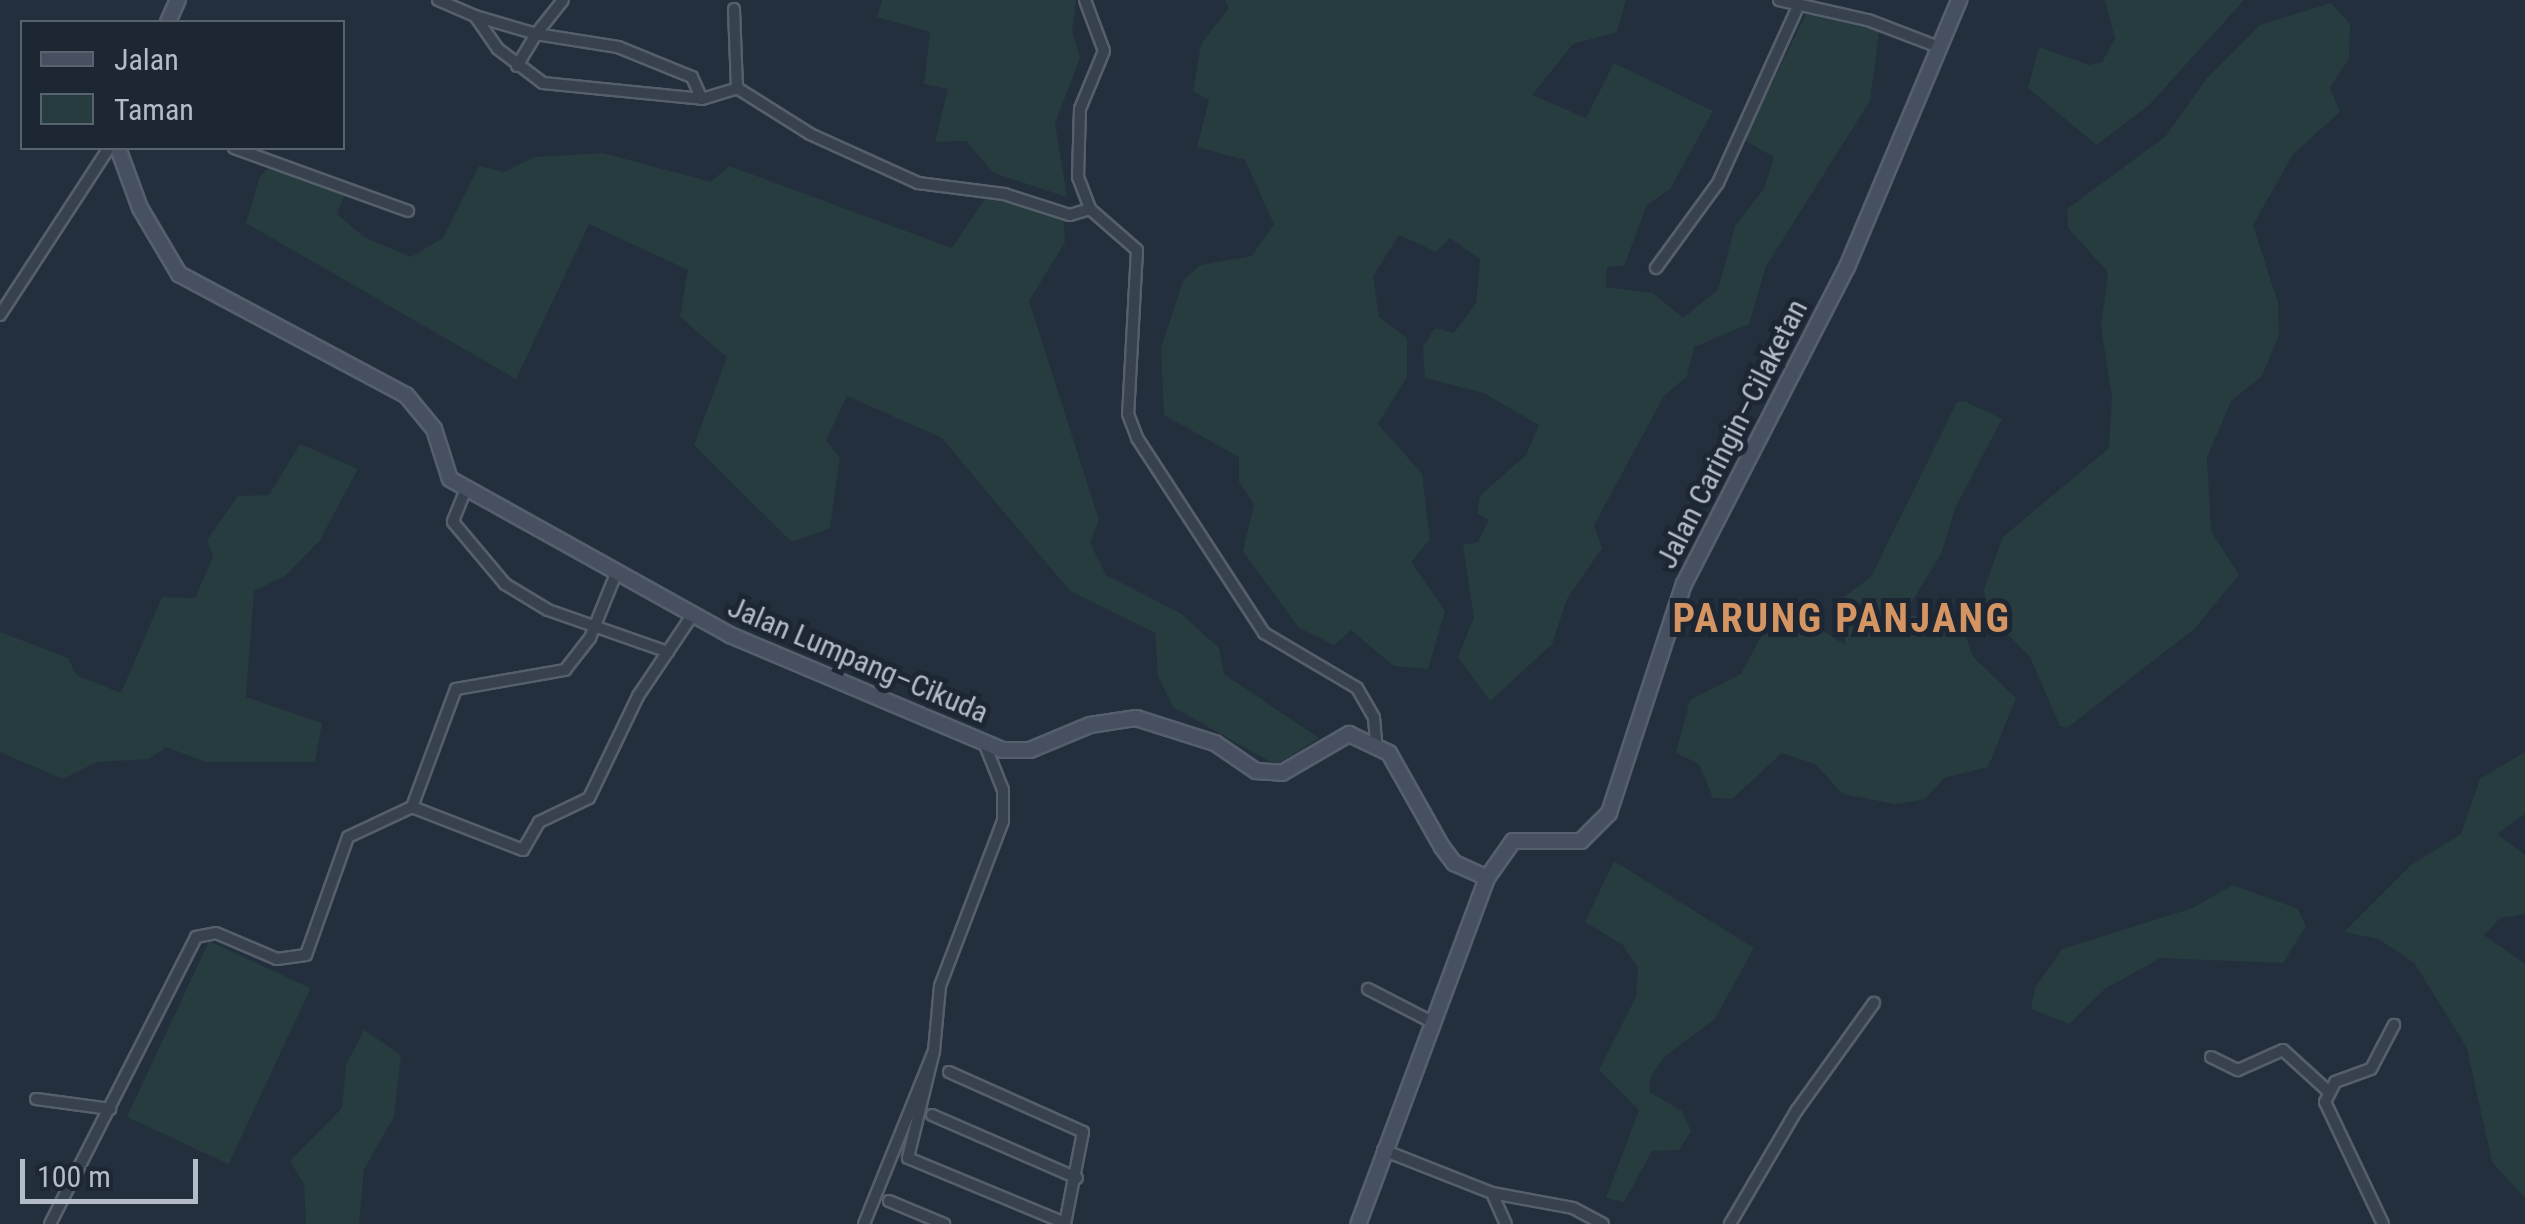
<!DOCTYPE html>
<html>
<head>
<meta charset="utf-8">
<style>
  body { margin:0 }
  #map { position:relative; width:2525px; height:1224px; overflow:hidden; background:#242f3e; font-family:"Roboto Condensed",sans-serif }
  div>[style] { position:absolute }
  .green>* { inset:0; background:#263c3f; transform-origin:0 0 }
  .roads { filter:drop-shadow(2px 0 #565f6c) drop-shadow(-2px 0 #565f6c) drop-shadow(0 2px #565f6c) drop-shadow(0 -2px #565f6c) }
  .street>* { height:10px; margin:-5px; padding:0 5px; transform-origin:5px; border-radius:5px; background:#38414e }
  .secondary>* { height:14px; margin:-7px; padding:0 7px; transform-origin:7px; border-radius:7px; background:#465061 }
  span { translate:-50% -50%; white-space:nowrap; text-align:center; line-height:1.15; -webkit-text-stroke:10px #1d2633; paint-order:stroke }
  .street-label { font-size:30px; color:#b4bcc9 }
  .district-label { font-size:40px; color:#d59563; font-weight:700; letter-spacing:2.5px }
  .legend { position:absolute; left:20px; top:20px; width:325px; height:130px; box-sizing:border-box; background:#1d2633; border:2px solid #59626f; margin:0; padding:12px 18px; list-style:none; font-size:30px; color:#b4bcc9 }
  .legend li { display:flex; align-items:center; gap:20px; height:50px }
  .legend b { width:50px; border:2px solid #59626f }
  .scale { position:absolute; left:20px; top:1159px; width:178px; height:45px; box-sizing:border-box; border:5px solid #b4bcc9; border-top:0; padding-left:12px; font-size:30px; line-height:35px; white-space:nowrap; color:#b4bcc9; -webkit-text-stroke:8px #1d2633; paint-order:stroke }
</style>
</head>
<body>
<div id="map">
  <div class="green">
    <i style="clip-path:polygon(882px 0,1076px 0,1072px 31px,1080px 58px,1055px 123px,1067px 197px,994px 173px,966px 141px,935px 142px,948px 89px,924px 84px,930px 32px,877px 17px)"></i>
    <i style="clip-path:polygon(1225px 0,1626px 0,1617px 32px,1573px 44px,1532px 95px,1586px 118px,1614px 63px,1713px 111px,1670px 189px,1647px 205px,1624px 266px,1607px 267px,1606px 287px,1653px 293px,1683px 318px,1718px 290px,1735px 226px,1764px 189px,1774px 157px,1744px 140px,1808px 10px,1881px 18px,1870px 101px,1766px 266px,1749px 324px,1694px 347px,1687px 376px,1664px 396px,1594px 525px,1602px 548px,1567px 599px,1552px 644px,1490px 701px,1458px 657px,1474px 617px,1463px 545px,1478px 542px,1489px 520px,1477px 513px,1480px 496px,1526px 455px,1539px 425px,1484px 393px,1425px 378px,1423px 347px,1435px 328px,1454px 333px,1476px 303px,1480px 259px,1450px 238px,1436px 252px,1399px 235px,1373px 276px,1379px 317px,1407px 338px,1407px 377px,1378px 424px,1422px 474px,1430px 539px,1411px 562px,1445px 611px,1428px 669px,1394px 666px,1351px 630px,1334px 645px,1299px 628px,1243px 551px,1254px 504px,1239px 482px,1239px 457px,1164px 415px,1161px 348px,1183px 281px,1200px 265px,1252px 256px,1274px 224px,1245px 160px,1197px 147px,1209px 100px,1193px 91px,1201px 44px,1229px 8px)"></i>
    <i style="clip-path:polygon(2105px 0,2244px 0,2150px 104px,2097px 145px,2028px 88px,2039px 47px,2089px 65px,2102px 62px,2115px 39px)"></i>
    <i style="clip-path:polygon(2331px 3px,2350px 24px,2349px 58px,2330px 88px,2340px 112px,2293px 154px,2253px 225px,2278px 303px,2279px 335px,2262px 376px,2231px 401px,2207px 457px,2211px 531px,2239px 575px,2195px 628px,2067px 728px,2060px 726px,2030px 657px,1986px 612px,1984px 589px,2003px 537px,2109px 448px,2112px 397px,2101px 327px,2108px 272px,2068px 228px,2067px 209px,2166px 136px,2206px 79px,2260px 25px)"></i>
    <i style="clip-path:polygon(603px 153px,711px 182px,729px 166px,952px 248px,991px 190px,1063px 211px,1065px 242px,1029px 301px,1099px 520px,1090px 543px,1106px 575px,1180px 613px,1219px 648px,1224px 674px,1319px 738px,1276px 765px,1173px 707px,1158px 676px,1155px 633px,1070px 591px,942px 438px,847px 396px,826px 440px,840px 458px,830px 528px,792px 542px,694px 445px,727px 357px,680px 317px,688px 270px,589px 224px,516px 379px,246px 223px,260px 176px,274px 163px,344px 196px,337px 214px,364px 237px,411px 257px,443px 238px,479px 166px,504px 172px,534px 157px)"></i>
    <i style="clip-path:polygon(1964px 401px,2002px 419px,1955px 508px,1942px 552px,1903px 616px,1958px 614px,1973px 657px,2016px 698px,1988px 767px,1944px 778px,1925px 799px,1895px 804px,1843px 794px,1815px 764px,1782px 753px,1732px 799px,1713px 798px,1699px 764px,1676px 753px,1690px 700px,1741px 674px,1769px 622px,1803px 636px,1818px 628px,1845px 645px,1844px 597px,1871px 577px,1957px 402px)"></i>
    <i style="clip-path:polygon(300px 444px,358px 469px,320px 540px,286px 575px,254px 591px,246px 697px,322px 723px,315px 762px,206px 762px,166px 747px,149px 759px,97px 762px,63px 779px,0 752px,0 632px,68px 658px,76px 675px,121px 693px,162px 597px,195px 598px,213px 557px,207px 540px,238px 496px,269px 495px)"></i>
    <i style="clip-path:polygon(2525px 752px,2525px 814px,2497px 834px,2525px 855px,2525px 914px,2500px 918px,2484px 935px,2525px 964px,2525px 1198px,2492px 1162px,2467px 1048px,2415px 964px,2379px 939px,2344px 932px,2411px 865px,2461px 834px,2480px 779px)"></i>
    <i style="clip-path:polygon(1614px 861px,1754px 948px,1714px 1020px,1664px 1057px,1650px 1078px,1649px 1092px,1682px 1111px,1691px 1131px,1679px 1150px,1652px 1151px,1624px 1202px,1606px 1198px,1639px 1110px,1599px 1070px,1636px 997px,1638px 968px,1623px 945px,1585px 922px)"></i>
    <i style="clip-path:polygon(2233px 885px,2298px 909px,2306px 926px,2283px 963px,2160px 958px,2105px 989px,2069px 1024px,2031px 1009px,2035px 988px,2062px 949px,2193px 908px)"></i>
    <i style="left:209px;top:941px;width:112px;height:194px;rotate:25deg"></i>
    <i style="clip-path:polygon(364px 1030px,401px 1055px,394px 1117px,364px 1169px,359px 1224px,306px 1224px,304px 1184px,290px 1161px,342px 1108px,346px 1065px)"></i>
  </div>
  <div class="roads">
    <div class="street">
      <i style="left:438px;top:0;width:40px;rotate:23.4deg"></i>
      <i style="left:475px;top:16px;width:40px;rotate:55.1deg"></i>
      <i style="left:498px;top:49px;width:56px;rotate:37.1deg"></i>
      <i style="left:543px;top:83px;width:160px;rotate:5.7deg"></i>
      <i style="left:702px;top:99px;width:37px;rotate:-17deg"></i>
      <i style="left:737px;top:88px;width:79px;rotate:-92.2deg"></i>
      <i style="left:1085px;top:0;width:54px;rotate:69.6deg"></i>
      <i style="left:1104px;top:51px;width:63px;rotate:112.5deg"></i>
      <i style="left:1080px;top:109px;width:68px;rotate:91.7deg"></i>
      <i style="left:1078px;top:177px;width:34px;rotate:69deg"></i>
      <i style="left:1090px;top:209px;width:62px;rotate:41.1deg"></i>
      <i style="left:1137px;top:250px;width:164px;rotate:93.1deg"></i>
      <i style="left:1128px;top:414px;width:26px;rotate:69deg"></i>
      <i style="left:1137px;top:438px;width:233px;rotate:56.9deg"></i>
      <i style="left:1264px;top:633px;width:108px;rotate:30.6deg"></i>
      <i style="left:1357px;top:688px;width:34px;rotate:60deg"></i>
      <i style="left:1374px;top:718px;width:24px;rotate:85deg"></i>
      <i style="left:1779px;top:0;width:91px;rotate:12.7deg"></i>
      <i style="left:1868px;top:20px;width:78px;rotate:21deg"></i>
      <i style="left:475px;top:16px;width:64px;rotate:16.4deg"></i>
      <i style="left:536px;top:34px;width:43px;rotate:-51.5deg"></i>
      <i style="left:517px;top:66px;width:37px;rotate:-59deg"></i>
      <i style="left:536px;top:34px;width:83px;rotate:9deg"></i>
      <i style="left:618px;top:47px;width:80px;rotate:22.1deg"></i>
      <i style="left:692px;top:77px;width:24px;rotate:66deg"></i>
      <i style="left:737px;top:88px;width:86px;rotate:32.2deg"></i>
      <i style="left:810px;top:134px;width:119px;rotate:24.4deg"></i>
      <i style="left:918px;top:183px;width:87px;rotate:7.3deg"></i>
      <i style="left:1004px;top:194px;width:69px;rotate:17.7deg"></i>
      <i style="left:1070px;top:215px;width:21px;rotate:-17deg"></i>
      <i style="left:234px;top:148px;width:185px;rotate:19.9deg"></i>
      <i style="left:1656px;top:268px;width:105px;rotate:-53.9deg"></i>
      <i style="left:1718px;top:183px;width:193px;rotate:-65.6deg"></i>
      <i style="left:0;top:315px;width:199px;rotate:-56.9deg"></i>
      <i style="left:466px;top:489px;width:35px;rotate:112deg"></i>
      <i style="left:453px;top:522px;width:81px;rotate:50deg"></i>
      <i style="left:505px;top:584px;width:50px;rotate:31.2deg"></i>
      <i style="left:548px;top:610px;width:127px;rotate:19.3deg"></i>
      <i style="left:412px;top:807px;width:119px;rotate:21.2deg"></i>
      <i style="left:523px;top:850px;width:32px;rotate:-60deg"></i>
      <i style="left:539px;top:822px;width:55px;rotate:-25.6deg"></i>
      <i style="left:589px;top:798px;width:113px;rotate:-64.3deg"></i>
      <i style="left:638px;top:696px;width:95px;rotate:-56.1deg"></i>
      <i style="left:1368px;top:989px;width:74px;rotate:27.3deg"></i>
      <i style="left:934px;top:1051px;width:110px;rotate:103.7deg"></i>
      <i style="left:908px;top:1158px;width:170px;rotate:22.5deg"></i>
      <i style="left:2211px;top:1057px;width:30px;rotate:26deg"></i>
      <i style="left:2238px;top:1070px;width:49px;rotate:-24deg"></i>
      <i style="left:2283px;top:1050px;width:62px;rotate:42.4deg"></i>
      <i style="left:949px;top:1072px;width:147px;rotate:24.1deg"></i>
      <i style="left:1083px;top:1132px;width:94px;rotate:101.1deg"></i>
      <i style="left:36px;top:1099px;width:75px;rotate:7.7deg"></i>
      <i style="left:932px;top:1115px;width:158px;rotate:23.5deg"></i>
      <i style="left:1383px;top:1150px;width:117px;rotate:21.5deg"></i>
      <i style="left:1492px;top:1193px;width:82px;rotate:10.5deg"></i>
      <i style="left:1573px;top:1208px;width:34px;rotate:28deg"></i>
      <i style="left:1492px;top:1193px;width:34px;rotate:66deg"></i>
      <i style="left:889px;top:1201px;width:60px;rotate:22.7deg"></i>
      <i style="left:50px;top:1224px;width:322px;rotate:-63deg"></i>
      <i style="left:196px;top:937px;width:20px;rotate:-11deg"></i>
      <i style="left:216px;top:933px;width:66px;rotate:23.1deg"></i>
      <i style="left:277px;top:959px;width:29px;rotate:-8deg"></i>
      <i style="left:306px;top:955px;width:125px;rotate:-70.4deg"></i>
      <i style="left:348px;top:837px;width:71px;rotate:-25.1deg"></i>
      <i style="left:412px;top:807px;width:126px;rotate:-69.6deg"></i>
      <i style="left:456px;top:689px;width:111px;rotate:-9.9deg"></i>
      <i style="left:565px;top:670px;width:41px;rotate:-52deg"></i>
      <i style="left:590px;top:638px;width:67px;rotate:-68deg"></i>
      <i style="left:864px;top:1224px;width:187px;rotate:-68deg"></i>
      <i style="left:934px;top:1051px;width:65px;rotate:-84.7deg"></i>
      <i style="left:940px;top:986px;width:177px;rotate:-69.1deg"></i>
      <i style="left:1003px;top:821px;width:31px;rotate:-90deg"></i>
      <i style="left:1003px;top:790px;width:48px;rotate:-111.8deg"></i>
      <i style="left:1730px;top:1224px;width:132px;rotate:-59.6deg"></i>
      <i style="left:1797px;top:1110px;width:132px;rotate:-54.3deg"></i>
      <i style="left:2383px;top:1224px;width:135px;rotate:-115.4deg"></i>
      <i style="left:2325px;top:1102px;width:22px;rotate:-63deg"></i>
      <i style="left:2335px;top:1082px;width:38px;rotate:-20deg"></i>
      <i style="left:2371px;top:1069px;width:50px;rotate:-62.4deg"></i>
    </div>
    <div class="secondary">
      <i style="left:168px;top:22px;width:24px;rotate:-66deg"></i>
      <i style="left:118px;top:148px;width:64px;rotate:69.9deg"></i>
      <i style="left:140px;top:208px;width:77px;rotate:59.4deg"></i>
      <i style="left:179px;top:274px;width:257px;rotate:28.1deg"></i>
      <i style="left:406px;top:395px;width:44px;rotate:50.5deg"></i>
      <i style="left:434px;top:429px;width:52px;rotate:72.3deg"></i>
      <i style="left:450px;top:479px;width:321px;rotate:29.1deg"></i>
      <i style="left:730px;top:635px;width:295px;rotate:22.9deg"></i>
      <i style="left:1002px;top:750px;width:28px"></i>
      <i style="left:1030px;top:750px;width:65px;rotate:-22.6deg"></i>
      <i style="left:1090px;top:725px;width:47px;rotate:-8.7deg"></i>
      <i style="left:1136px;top:718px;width:83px;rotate:17.6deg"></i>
      <i style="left:1215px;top:743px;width:50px;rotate:34.3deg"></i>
      <i style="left:1256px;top:771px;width:26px;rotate:4deg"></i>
      <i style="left:1282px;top:773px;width:78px;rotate:-30.2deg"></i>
      <i style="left:1349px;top:734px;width:44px;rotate:25.4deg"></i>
      <i style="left:1389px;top:753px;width:108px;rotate:60.6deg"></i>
      <i style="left:1442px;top:847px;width:20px;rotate:53deg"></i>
      <i style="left:1454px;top:863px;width:36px;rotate:24deg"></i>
      <i style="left:1487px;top:878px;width:369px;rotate:110.4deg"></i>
      <i style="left:1487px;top:878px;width:45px;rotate:-54.9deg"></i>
      <i style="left:1513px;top:841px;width:68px"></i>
      <i style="left:1581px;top:841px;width:40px;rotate:-45deg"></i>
      <i style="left:1609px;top:813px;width:241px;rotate:-71.9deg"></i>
      <i style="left:1684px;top:584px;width:356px;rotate:-62.8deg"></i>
      <i style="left:1847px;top:267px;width:290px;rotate:-67.2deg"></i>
    </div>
  </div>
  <div class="street-label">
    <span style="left:1732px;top:434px;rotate:-63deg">Jalan Caringin–Cilaketan</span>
    <span style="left:858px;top:660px;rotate:23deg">Jalan Lumpang–Cikuda</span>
  </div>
  <div class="district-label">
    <span style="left:1842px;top:619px">PARUNG PANJANG</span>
  </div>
  <ul class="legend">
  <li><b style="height:12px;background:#465061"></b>Jalan</li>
  <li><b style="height:28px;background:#263c3f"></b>Taman</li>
  </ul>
  <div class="scale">100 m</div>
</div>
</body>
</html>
